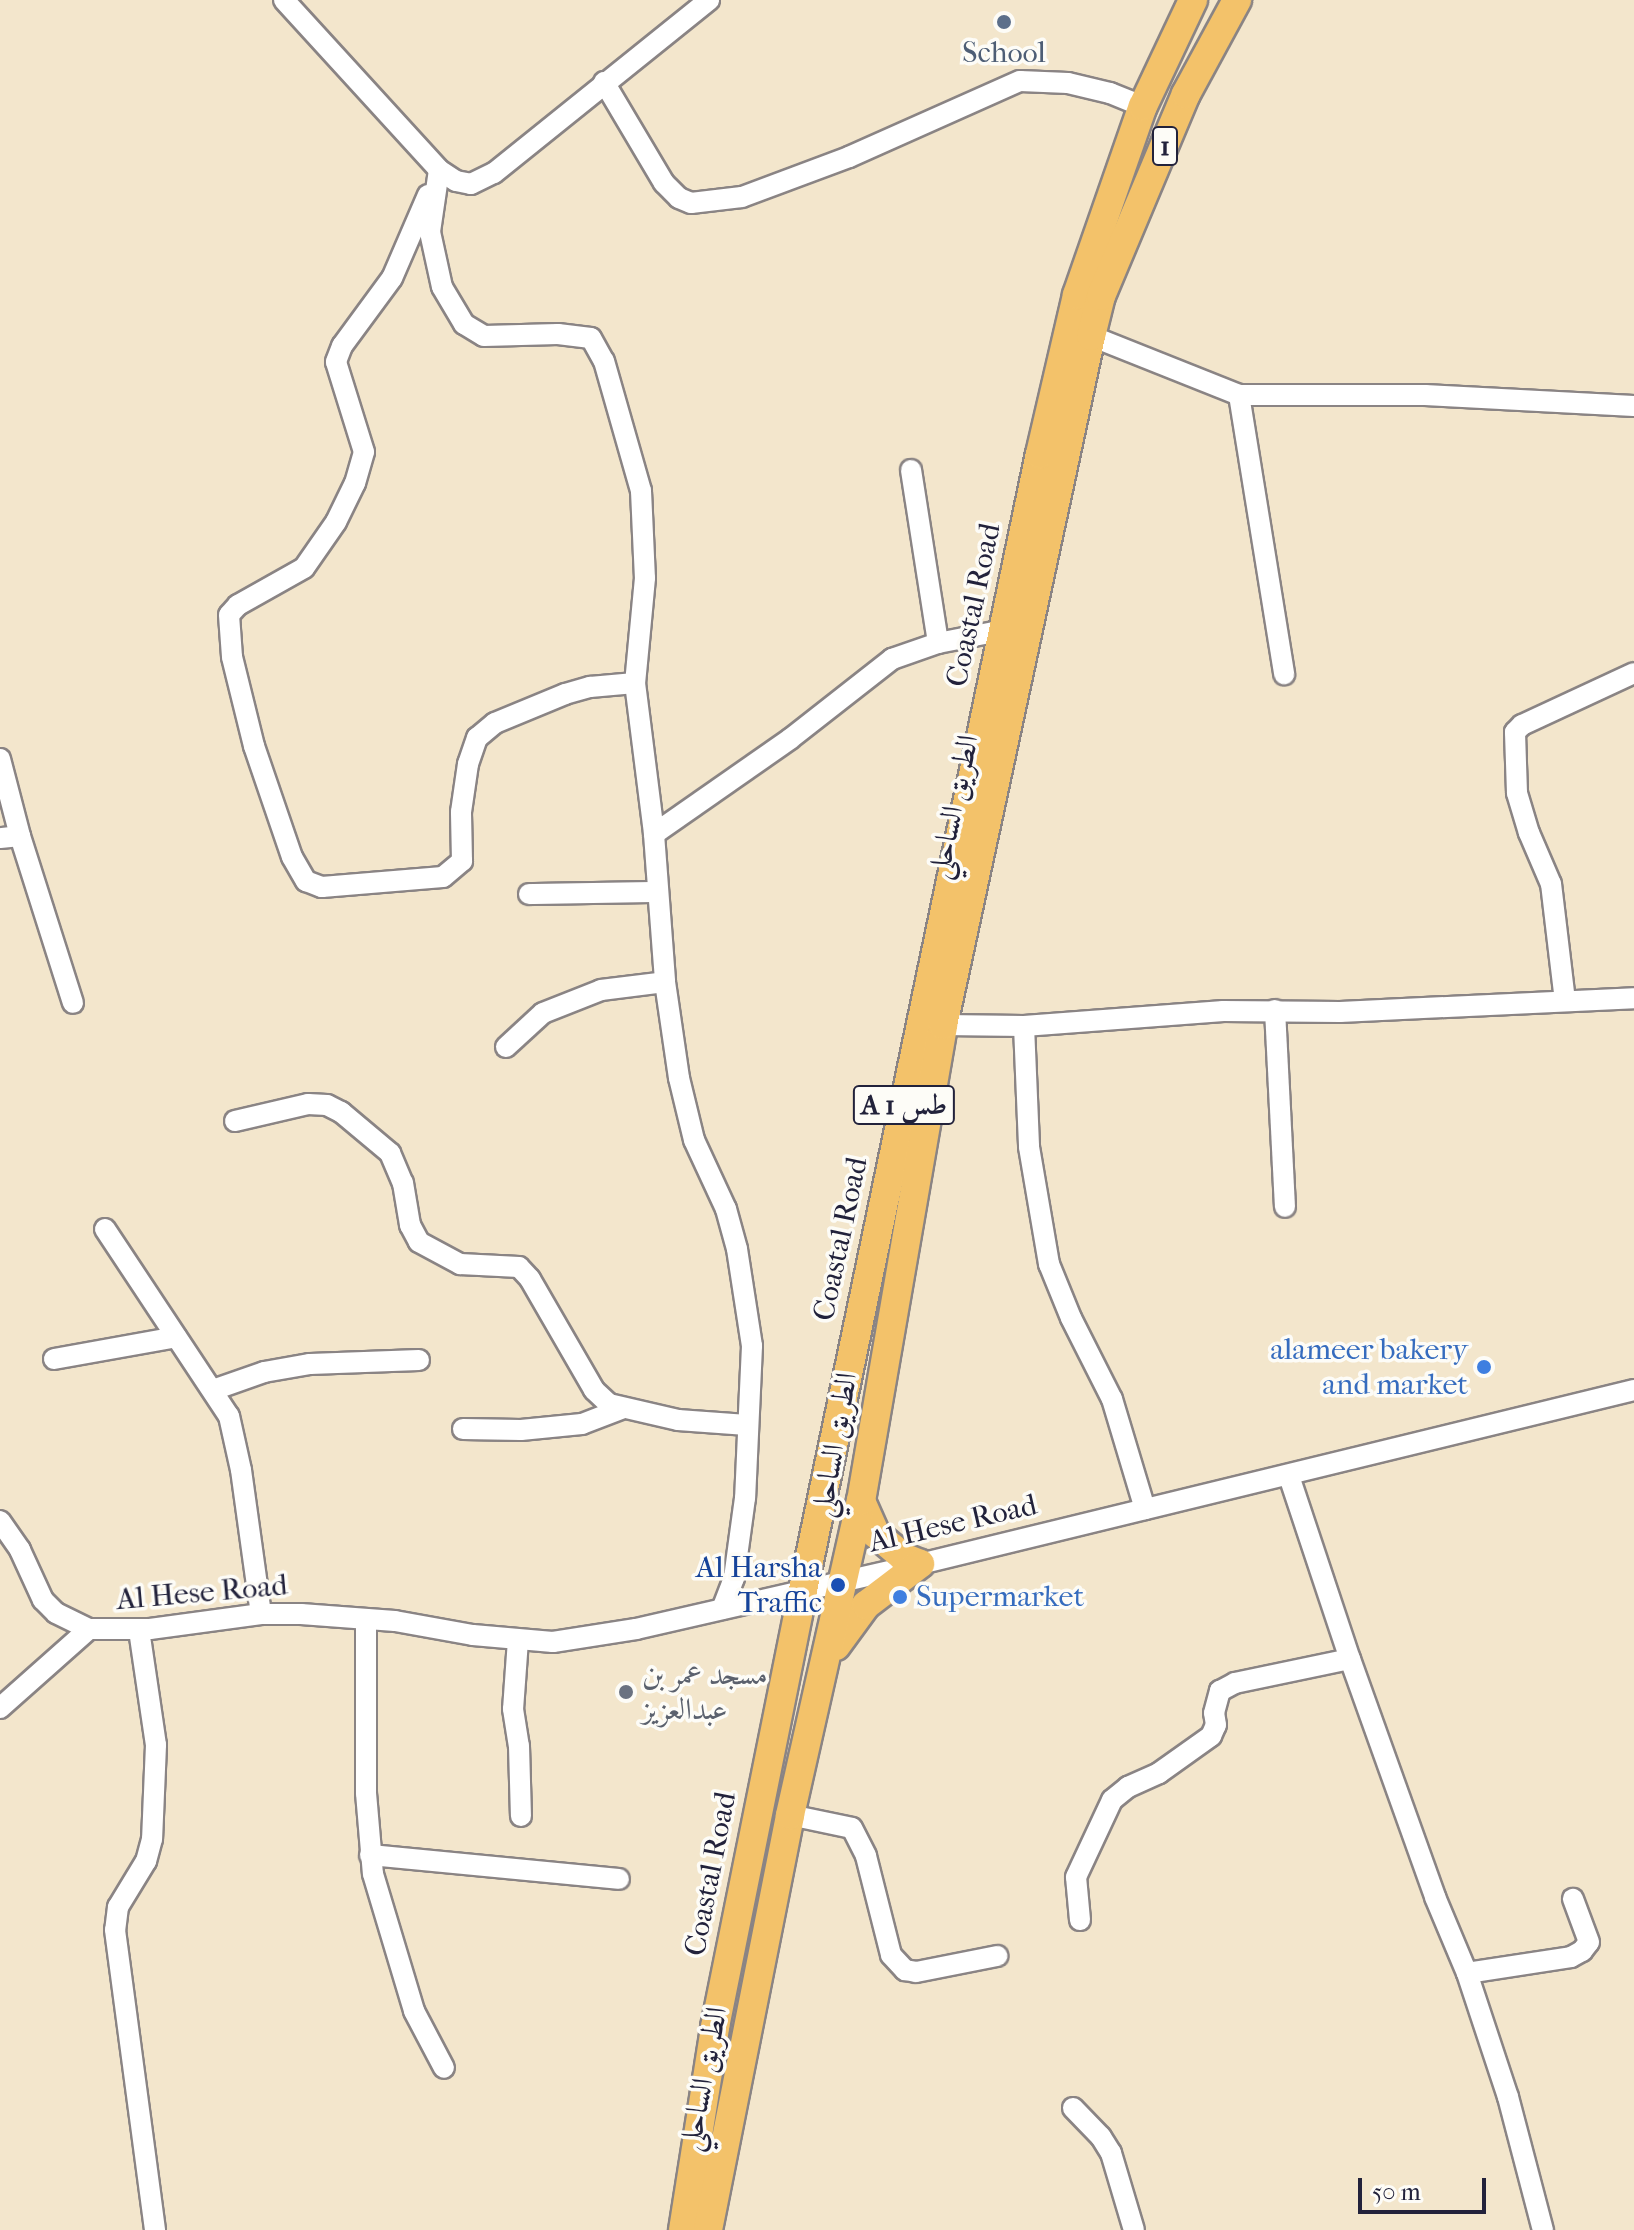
<!DOCTYPE html>
<html>
<head>
<meta charset="utf-8">
<style>
  body { margin:0 }
  #map { position:relative; width:1634px; height:2230px; overflow:hidden; background:#f3e6cc; font-family:"IM FELL French Canon",Amiri,serif }
  div>[style] { position:absolute }
  .roads { filter:drop-shadow(2px 0 #8a8484) drop-shadow(-2px 0 #8a8484) drop-shadow(0 2px #8a8484) drop-shadow(0 -2px #8a8484) }
  .minor>* { height:20px; margin:-10px; padding:0 10px; transform-origin:10px; border-radius:10px; background:#fff }
  .highway>* { height:28px; margin:-14px; padding:0 14px; transform-origin:14px; border-radius:14px; background:#f3c26a }
  .dots>* { width:22px; height:22px; translate:-50% -50%; box-sizing:border-box; border:4px solid #fdfcf7; border-radius:50% }
  span { translate:-50% -50%; white-space:nowrap; text-align:center; line-height:1.15; -webkit-text-stroke:7px #fdfcf7; paint-order:stroke }
  .shield-label span { padding:2px 6px; background:#fdfcf7; border:2px solid; border-radius:6px; -webkit-text-stroke-width:0 }
  .shield-label { font-size:28px; color:#22223b; font-weight:700 }
  .service-label { font-size:30px; color:#4e5e75 }
  .street-label { font-size:30px; color:#22223b }
  .shop-label { font-size:30px; color:#366cbe }
  .right { translate:-100% -50%; text-align:right }
  .left { translate:0 -50%; text-align:left }
  .transit-label { font-size:30px; color:#164399 }
  .worship-label { font-size:30px; color:#5b616d }
  .scale { position:absolute; left:1358px; top:2178px; width:128px; height:36px; box-sizing:border-box; border:4px solid #22223b; border-top:0; padding-left:10px; font-size:24px; line-height:28px; white-space:nowrap; color:#22223b; -webkit-text-stroke:6px #fdfcf7; paint-order:stroke }
</style>
</head>
<body>
<div id="map">
  <div class="roads">
    <div class="minor">
      <i style="left:284px;top:0;width:230px;rotate:47.6deg"></i>
      <i style="left:439px;top:170px;width:20px;rotate:33deg"></i>
      <i style="left:456px;top:181px;width:15px;rotate:11deg"></i>
      <i style="left:471px;top:184px;width:25px;rotate:-26deg"></i>
      <i style="left:494px;top:173px;width:276px;rotate:-38.8deg"></i>
      <i style="left:604px;top:82px;width:117px;rotate:59.3deg"></i>
      <i style="left:664px;top:183px;width:21px;rotate:45deg"></i>
      <i style="left:679px;top:198px;width:13px;rotate:23deg"></i>
      <i style="left:691px;top:203px;width:51px;rotate:-6.7deg"></i>
      <i style="left:742px;top:197px;width:114px;rotate:-20.5deg"></i>
      <i style="left:849px;top:157px;width:187px;rotate:-24deg"></i>
      <i style="left:1020px;top:81px;width:48px;rotate:2.4deg"></i>
      <i style="left:1068px;top:83px;width:43px;rotate:13.4deg"></i>
      <i style="left:1110px;top:93px;width:35px;rotate:22deg"></i>
      <i style="left:439px;top:170px;width:63px;rotate:98.3deg"></i>
      <i style="left:430px;top:232px;width:56px;rotate:77.7deg"></i>
      <i style="left:442px;top:287px;width:43px;rotate:59.3deg"></i>
      <i style="left:464px;top:324px;width:23px;rotate:31deg"></i>
      <i style="left:484px;top:336px;width:74px;rotate:-1.5deg"></i>
      <i style="left:558px;top:334px;width:33px;rotate:7deg"></i>
      <i style="left:591px;top:338px;width:26px;rotate:61deg"></i>
      <i style="left:604px;top:361px;width:135px;rotate:74.1deg"></i>
      <i style="left:641px;top:491px;width:87px;rotate:87.4deg"></i>
      <i style="left:645px;top:578px;width:105px;rotate:95.4deg"></i>
      <i style="left:635px;top:683px;width:152px;rotate:82.8deg"></i>
      <i style="left:654px;top:834px;width:148px;rotate:85.7deg"></i>
      <i style="left:665px;top:982px;width:97px;rotate:81.7deg"></i>
      <i style="left:679px;top:1078px;width:64px;rotate:76.4deg"></i>
      <i style="left:694px;top:1140px;width:76px;rotate:65.1deg"></i>
      <i style="left:726px;top:1209px;width:41px;rotate:74.6deg"></i>
      <i style="left:737px;top:1249px;width:98px;rotate:81.2deg"></i>
      <i style="left:752px;top:1346px;width:152px;rotate:92.6deg"></i>
      <i style="left:745px;top:1498px;width:81px;rotate:97.8deg"></i>
      <i style="left:734px;top:1578px;width:33px;rotate:111deg"></i>
      <i style="left:428px;top:195px;width:90px;rotate:113.4deg"></i>
      <i style="left:392px;top:278px;width:84px;rotate:126.3deg"></i>
      <i style="left:342px;top:346px;width:17px;rotate:111deg"></i>
      <i style="left:336px;top:362px;width:94px;rotate:72.7deg"></i>
      <i style="left:364px;top:452px;width:32px;rotate:106deg"></i>
      <i style="left:355px;top:483px;width:43px;rotate:116deg"></i>
      <i style="left:336px;top:522px;width:56px;rotate:124.8deg"></i>
      <i style="left:304px;top:568px;width:76px;rotate:150.7deg"></i>
      <i style="left:238px;top:605px;width:13px;rotate:132deg"></i>
      <i style="left:229px;top:615px;width:42px;rotate:85.9deg"></i>
      <i style="left:232px;top:657px;width:92px;rotate:76.1deg"></i>
      <i style="left:254px;top:746px;width:117px;rotate:71.1deg"></i>
      <i style="left:292px;top:857px;width:28px;rotate:60deg"></i>
      <i style="left:306px;top:881px;width:17px;rotate:21deg"></i>
      <i style="left:322px;top:887px;width:121px;rotate:-4.7deg"></i>
      <i style="left:443px;top:877px;width:25px;rotate:-40deg"></i>
      <i style="left:462px;top:861px;width:49px;rotate:-91.2deg"></i>
      <i style="left:461px;top:812px;width:49px;rotate:-81.7deg"></i>
      <i style="left:468px;top:764px;width:28px;rotate:-71deg"></i>
      <i style="left:477px;top:738px;width:23px;rotate:-40deg"></i>
      <i style="left:495px;top:723px;width:76px;rotate:-22.5deg"></i>
      <i style="left:565px;top:694px;width:26px;rotate:-16deg"></i>
      <i style="left:590px;top:687px;width:45px;rotate:-5.1deg"></i>
      <i style="left:1091px;top:336px;width:159px;rotate:21.7deg"></i>
      <i style="left:1239px;top:395px;width:186px"></i>
      <i style="left:1425px;top:395px;width:209px;rotate:3deg"></i>
      <i style="left:1239px;top:395px;width:283px;rotate:80.8deg"></i>
      <i style="left:911px;top:470px;width:175px;rotate:81.1deg"></i>
      <i style="left:0;top:759px;width:80px;rotate:75.4deg"></i>
      <i style="left:20px;top:836px;width:20px;rotate:174deg"></i>
      <i style="left:654px;top:834px;width:166px;rotate:-34.9deg"></i>
      <i style="left:790px;top:739px;width:130px;rotate:-38.1deg"></i>
      <i style="left:892px;top:659px;width:49px;rotate:-19.2deg"></i>
      <i style="left:938px;top:643px;width:67px;rotate:-11.1deg"></i>
      <i style="left:20px;top:836px;width:175px;rotate:72.4deg"></i>
      <i style="left:529px;top:894px;width:128px;rotate:-0.9deg"></i>
      <i style="left:1565px;top:1001px;width:118px;rotate:-96.8deg"></i>
      <i style="left:1551px;top:884px;width:56px;rotate:-113.3deg"></i>
      <i style="left:1529px;top:833px;width:42px;rotate:-106.7deg"></i>
      <i style="left:1517px;top:793px;width:61px;rotate:-91.9deg"></i>
      <i style="left:1515px;top:732px;width:10px;rotate:-45deg"></i>
      <i style="left:1522px;top:725px;width:123px;rotate:-24.9deg"></i>
      <i style="left:1275px;top:1010px;width:197px;rotate:87.1deg"></i>
      <i style="left:943px;top:1025px;width:81px;rotate:0.7deg"></i>
      <i style="left:1024px;top:1026px;width:200px;rotate:-4.3deg"></i>
      <i style="left:1223px;top:1011px;width:117px;rotate:0.5deg"></i>
      <i style="left:1340px;top:1012px;width:294px;rotate:-2.7deg"></i>
      <i style="left:1024px;top:1026px;width:121px;rotate:87.6deg"></i>
      <i style="left:1029px;top:1147px;width:119px;rotate:80.3deg"></i>
      <i style="left:1049px;top:1264px;width:58px;rotate:67.8deg"></i>
      <i style="left:1071px;top:1318px;width:91px;rotate:63.2deg"></i>
      <i style="left:1112px;top:1399px;width:115px;rotate:73.3deg"></i>
      <i style="left:506px;top:1047px;width:50px;rotate:-42.6deg"></i>
      <i style="left:543px;top:1013px;width:62px;rotate:-21.6deg"></i>
      <i style="left:601px;top:990px;width:64px;rotate:-7.1deg"></i>
      <i style="left:235px;top:1121px;width:75px;rotate:-13.1deg"></i>
      <i style="left:308px;top:1104px;width:19px;rotate:3deg"></i>
      <i style="left:327px;top:1105px;width:16px;rotate:27deg"></i>
      <i style="left:341px;top:1112px;width:64px;rotate:39.9deg"></i>
      <i style="left:390px;top:1153px;width:33px;rotate:67deg"></i>
      <i style="left:403px;top:1183px;width:43px;rotate:80.5deg"></i>
      <i style="left:410px;top:1225px;width:19px;rotate:62deg"></i>
      <i style="left:419px;top:1242px;width:47px;rotate:28.2deg"></i>
      <i style="left:460px;top:1264px;width:59px;rotate:2.9deg"></i>
      <i style="left:519px;top:1267px;width:16px;rotate:47deg"></i>
      <i style="left:530px;top:1279px;width:128px;rotate:60deg"></i>
      <i style="left:594px;top:1390px;width:21px;rotate:43deg"></i>
      <i style="left:609px;top:1404px;width:71px;rotate:13.1deg"></i>
      <i style="left:678px;top:1420px;width:69px;rotate:4.1deg"></i>
      <i style="left:105px;top:1229px;width:224px;rotate:56.5deg"></i>
      <i style="left:229px;top:1416px;width:55px;rotate:77.5deg"></i>
      <i style="left:241px;top:1470px;width:145px;rotate:82.1deg"></i>
      <i style="left:54px;top:1359px;width:124px;rotate:-10.2deg"></i>
      <i style="left:213px;top:1390px;width:54px;rotate:-19.4deg"></i>
      <i style="left:264px;top:1372px;width:47px;rotate:-9.9deg"></i>
      <i style="left:310px;top:1364px;width:109px;rotate:-2.1deg"></i>
      <i style="left:463px;top:1429px;width:58px;rotate:1deg"></i>
      <i style="left:521px;top:1430px;width:61px;rotate:-5.6deg"></i>
      <i style="left:582px;top:1424px;width:42px;rotate:-21deg"></i>
      <i style="left:1289px;top:1476px;width:193px;rotate:71.6deg"></i>
      <i style="left:1350px;top:1659px;width:253px;rotate:70.3deg"></i>
      <i style="left:1435px;top:1897px;width:82px;rotate:67.2deg"></i>
      <i style="left:1467px;top:1973px;width:131px;rotate:71.7deg"></i>
      <i style="left:1508px;top:2097px;width:138px;rotate:75.3deg"></i>
      <i style="left:0;top:1521px;width:35px;rotate:55deg"></i>
      <i style="left:20px;top:1550px;width:55px;rotate:65.3deg"></i>
      <i style="left:43px;top:1600px;width:18px;rotate:45deg"></i>
      <i style="left:56px;top:1613px;width:37px;rotate:26deg"></i>
      <i style="left:89px;top:1629px;width:61px"></i>
      <i style="left:150px;top:1629px;width:112px;rotate:-7.7deg"></i>
      <i style="left:261px;top:1614px;width:40px"></i>
      <i style="left:301px;top:1614px;width:94px;rotate:4.3deg"></i>
      <i style="left:395px;top:1621px;width:79px;rotate:10.2deg"></i>
      <i style="left:473px;top:1635px;width:80px;rotate:5deg"></i>
      <i style="left:553px;top:1642px;width:84px;rotate:-8.9deg"></i>
      <i style="left:636px;top:1629px;width:291px;rotate:-12.9deg"></i>
      <i style="left:920px;top:1564px;width:735px;rotate:-13.7deg"></i>
      <i style="left:366px;top:1619px;width:174px;rotate:90deg"></i>
      <i style="left:366px;top:1793px;width:81px;rotate:85.1deg"></i>
      <i style="left:373px;top:1874px;width:143px;rotate:73.3deg"></i>
      <i style="left:414px;top:2011px;width:64px;rotate:62.2deg"></i>
      <i style="left:139px;top:1630px;width:116px;rotate:81.6deg"></i>
      <i style="left:156px;top:1745px;width:94px;rotate:92.4deg"></i>
      <i style="left:152px;top:1839px;width:23px;rotate:105deg"></i>
      <i style="left:146px;top:1861px;width:54px;rotate:121.3deg"></i>
      <i style="left:118px;top:1907px;width:23px;rotate:97deg"></i>
      <i style="left:115px;top:1930px;width:303px;rotate:82.4deg"></i>
      <i style="left:518px;top:1640px;width:69px;rotate:94.1deg"></i>
      <i style="left:513px;top:1709px;width:37px;rotate:81deg"></i>
      <i style="left:519px;top:1746px;width:70px;rotate:88.4deg"></i>
      <i style="left:0;top:1708px;width:119px;rotate:-41.6deg"></i>
      <i style="left:790px;top:1815px;width:63px;rotate:11.8deg"></i>
      <i style="left:852px;top:1828px;width:31px;rotate:63deg"></i>
      <i style="left:866px;top:1856px;width:102px;rotate:75.8deg"></i>
      <i style="left:891px;top:1955px;width:21px;rotate:47deg"></i>
      <i style="left:905px;top:1970px;width:11px;rotate:10deg"></i>
      <i style="left:916px;top:1972px;width:83px;rotate:-11.2deg"></i>
      <i style="left:370px;top:1855px;width:250px;rotate:5.5deg"></i>
      <i style="left:1080px;top:1920px;width:43px;rotate:-95.3deg"></i>
      <i style="left:1076px;top:1877px;width:85px;rotate:-64.9deg"></i>
      <i style="left:1112px;top:1800px;width:21px;rotate:-39deg"></i>
      <i style="left:1128px;top:1787px;width:34px;rotate:-24deg"></i>
      <i style="left:1159px;top:1773px;width:64px;rotate:-35.4deg"></i>
      <i style="left:1211px;top:1736px;width:12px;rotate:-66deg"></i>
      <i style="left:1216px;top:1725px;width:12px;rotate:-99deg"></i>
      <i style="left:1214px;top:1713px;width:23px;rotate:-75deg"></i>
      <i style="left:1220px;top:1691px;width:17px;rotate:-28deg"></i>
      <i style="left:1235px;top:1683px;width:117px;rotate:-11.8deg"></i>
      <i style="left:1467px;top:1973px;width:105px;rotate:-8.7deg"></i>
      <i style="left:1571px;top:1957px;width:13px;rotate:-29deg"></i>
      <i style="left:1582px;top:1951px;width:11px;rotate:-52deg"></i>
      <i style="left:1589px;top:1942px;width:46px;rotate:-110.4deg"></i>
      <i style="left:1073px;top:2108px;width:40px;rotate:46deg"></i>
      <i style="left:1101px;top:2137px;width:19px;rotate:58deg"></i>
      <i style="left:1111px;top:2153px;width:80px;rotate:73.4deg"></i>
    </div>
    <div class="highway">
      <i style="left:861px;top:1501px;width:36px;rotate:66deg"></i>
      <i style="left:876px;top:1534px;width:35px;rotate:40deg"></i>
      <i style="left:903px;top:1557px;width:18px;rotate:22deg"></i>
      <i style="left:836px;top:1646px;width:51px;rotate:-53.8deg"></i>
      <i style="left:866px;top:1605px;width:68px;rotate:-37.2deg"></i>
      <i style="left:683px;top:2230px;width:206px;rotate:-81deg"></i>
      <i style="left:715px;top:2027px;width:446px;rotate:-78.6deg"></i>
      <i style="left:803px;top:1590px;width:1160px;rotate:-78.22deg"></i>
      <i style="left:1040px;top:454px;width:163px;rotate:-76.9deg"></i>
      <i style="left:1077px;top:295px;width:200px;rotate:-70.8deg"></i>
      <i style="left:1143px;top:106px;width:117px;rotate:-64.7deg"></i>
      <i style="left:708px;top:2230px;width:423px;rotate:-78.8deg"></i>
      <i style="left:790px;top:1815px;width:322px;rotate:-77.3deg"></i>
      <i style="left:861px;top:1501px;width:483px;rotate:-80.2deg"></i>
      <i style="left:943px;top:1025px;width:705px;rotate:-77.88deg"></i>
      <i style="left:1091px;top:336px;width:41px;rotate:-76deg"></i>
      <i style="left:1101px;top:296px;width:219px;rotate:-67.2deg"></i>
      <i style="left:1186px;top:94px;width:107px;rotate:-61.5deg"></i>
    </div>
  </div>
  <div class="dots">
    <i style="left:1004px;top:22px;background:#5c6f8a"></i>
    <i style="left:1484px;top:1367px;background:#3f7fe0"></i>
    <i style="left:838px;top:1585px;background:#1a4fb4"></i>
    <i style="left:900px;top:1597px;background:#3f7fe0"></i>
    <i style="left:626px;top:1692px;background:#6b7280"></i>
  </div>
  <div class="shield-label">
    <span style="left:1165px;top:146px">1</span>
    <span style="left:904px;top:1105px">A 1 طس</span>
  </div>
  <div class="service-label">
    <span style="left:1004px;top:53px">School</span>
  </div>
  <div class="street-label">
    <span style="left:974px;top:605px;rotate:-78deg">Coastal Road</span>
    <span style="left:954px;top:807px;rotate:-78deg">الطريق الساحلي</span>
    <span style="left:841px;top:1239px;rotate:-78deg">Coastal Road</span>
    <span style="left:835px;top:1445px;rotate:-80deg">الطريق الساحلي</span>
    <span style="left:953px;top:1524px;rotate:-13deg">Al Hese Road</span>
    <span style="left:202px;top:1593px;rotate:-5deg">Al Hese Road</span>
    <span style="left:711px;top:1874px;rotate:-79deg">Coastal Road</span>
    <span style="left:704px;top:2079px;rotate:-79deg">الطريق الساحلي</span>
  </div>
  <div class="shop-label">
    <span class="right" style="left:1468px;top:1367px">alameer bakery<br>and market</span>
    <span class="left" style="left:916px;top:1597px">Supermarket</span>
  </div>
  <div class="transit-label">
    <span class="right" style="left:822px;top:1585px">Al Harsha<br>Traffic</span>
  </div>
  <div class="worship-label">
    <span class="left" style="left:642px;top:1692px">مسجد عمر بن<br>عبدالعزيز</span>
  </div>
  <div class="scale">50 m</div>
</div>
</body>
</html>
